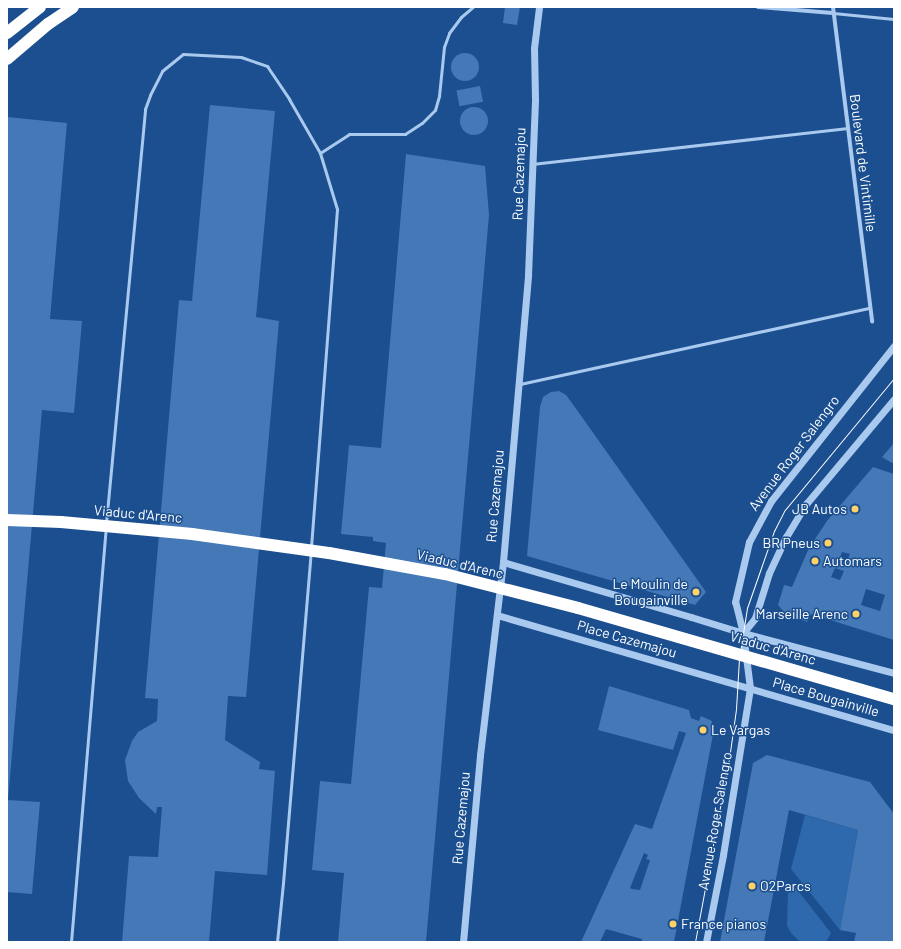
<!DOCTYPE html>
<html>
<head>
<meta charset="utf-8">
<style>
  body { margin:0 }
  #map { position:relative; width:901px; height:949px; overflow:hidden; background:#1b4f8f; font-family:Barlow,sans-serif }
  div>[style] { position:absolute }
  .green>* { inset:0; background:#2e69ad }
  .building>* { inset:0; background:#4478b7; transform-origin:0 0 }
  .round { border-radius:50% }
  .service>* { height:3px; margin:-1.5px; padding:0 1.5px; transform-origin:1.5px; border-radius:1.5px; background:#a9c9ee }
  .minor>* { height:4px; margin:-2px; padding:0 2px; transform-origin:2px; border-radius:2px; background:#a9c9ee }
  .tertiary>* { height:7px; margin:-3.5px; padding:0 3.5px; transform-origin:3.5px; border-radius:3.5px; background:#a9c9ee }
  .motorway>* { height:12px; margin:-6px; padding:0 6px; transform-origin:6px; border-radius:6px; background:#fff }
  .tram>* { height:1px; margin:-0.5px; padding:0 0.5px; transform-origin:0.5px; border-radius:0.5px; background:#fff }
  .dots>* { width:11px; height:11px; translate:-50% -50%; box-sizing:border-box; border:2px solid #1b4f8f; border-radius:50% }
  span { translate:-50% -50%; white-space:nowrap; text-align:center; line-height:1.15; -webkit-text-stroke:3px #1b4f8f; paint-order:stroke }
  .street-label { font-size:14px; color:#fff }
  .poi-label { font-size:14px; color:#fff }
  .right { translate:-100% -50%; text-align:right }
  .left { translate:0 -50%; text-align:left }
  .frame { position:absolute; inset:0; border:8px solid #fff; pointer-events:none }
</style>
</head>
<body>
<div id="map">
  <div class="green">
    <i style="clip-path:polygon(805px 815px,858px 830px,840px 930px,791px 869px)"></i>
    <i style="clip-path:polygon(791px 888px,796px 888px,831px 933px,826px 942px,800px 942px,791px 933px,787px 926px,788px 891px)"></i>
  </div>
  <div class="building">
    <i style="clip-path:polygon(505px 7px,520px 7px,517px 25px,503px 23px)"></i>
    <i class="round" style="left:451px;top:53px;width:28px;height:28px"></i>
    <i style="left:480px;top:86px;width:16px;height:24px;rotate:79deg"></i>
    <i style="clip-path:polygon(210px 105px,275px 111px,256px 317px,279px 321px,246px 697px,228px 696px,225px 740px,260px 762px,259px 769px,275px 771px,267px 875px,215px 871px,209px 942px,122px 942px,129px 856px,158px 857px,162px 807px,157px 807px,156px 814px,139px 798px,128px 781px,125px 760px,132px 741px,138px 732px,157px 721px,158px 699px,145px 698px,179px 300px,192px 301px)"></i>
    <i class="round" style="left:460px;top:107px;width:28px;height:28px"></i>
    <i style="clip-path:polygon(7px 117px,67px 123px,50px 319px,82px 321px,74px 413px,42px 410px,8px 800px,40px 802px,32px 894px,7px 892px)"></i>
    <i style="clip-path:polygon(406px 154px,485px 166px,489px 215px,426px 942px,338px 942px,344px 873px,312px 870px,320px 781px,351px 784px,369px 587px,382px 588px,386px 543px,373px 541px,373px 537px,341px 534px,349px 445px,381px 448px)"></i>
    <i style="clip-path:polygon(559px 391px,566px 395px,572px 403px,706px 592px,695px 605px,527px 556px,540px 407px,543px 397px,551px 392px)"></i>
    <i style="clip-path:polygon(894px 443px,894px 462px,892px 463px,882px 457px)"></i>
    <i style="clip-path:polygon(evenodd,873px 467px,894px 474px,894px 640px,811px 614px,807px 622px,784px 612px,778px 605px,784px 585px,792px 587px,809px 548px,827px 521px,873px 467px,842px 552px,850px 554px,846px 563px,839px 560px,842px 552px,873px 467px,835px 568px,844px 571px,840px 580px,831px 577px,835px 568px,873px 467px,866px 589px,885px 595px,880px 611px,861px 605px,866px 589px)"></i>
    <i style="clip-path:polygon(evenodd,609px 686px,689px 710px,691px 718px,699px 721px,701px 716px,712px 721px,711px 728px,714px 729px,674px 942px,642px 942px,642px 939px,606px 929px,600px 942px,581px 942px,635px 824px,652px 829px,686px 733px,679px 731px,673px 750px,598px 730px,609px 686px,644px 853px,648px 855px,646px 859px,650px 860px,640px 890px,632px 889px,630px 888px,644px 853px)"></i>
    <i style="clip-path:polygon(767px 755px,870px 782px,894px 814px,894px 942px,854px 942px,856px 933px,840px 930px,858px 830px,789px 810px,764px 942px,720px 942px,753px 763px)"></i>
  </div>
  <div class="service">
    <i style="left:833px;top:13px;width:61px;rotate:5.6deg"></i>
    <i style="left:320px;top:153px;width:35px;rotate:-33deg"></i>
    <i style="left:349px;top:134px;width:56px"></i>
    <i style="left:405px;top:134px;width:20px;rotate:-33deg"></i>
    <i style="left:422px;top:123px;width:18px;rotate:-45deg"></i>
    <i style="left:435px;top:110px;width:15px;rotate:-74deg"></i>
    <i style="left:439px;top:96px;width:49px;rotate:-84.2deg"></i>
    <i style="left:444px;top:47px;width:15px;rotate:-70deg"></i>
    <i style="left:449px;top:33px;width:20px;rotate:-53deg"></i>
    <i style="left:461px;top:17px;width:16px;rotate:-40deg"></i>
    <i style="left:532px;top:164px;width:318px;rotate:-6.5deg"></i>
    <i style="left:520px;top:384px;width:358px;rotate:-12.3deg"></i>
    <i style="left:106px;top:523px;width:416px;rotate:-84.6deg"></i>
    <i style="left:145px;top:109px;width:15px;rotate:-70deg"></i>
    <i style="left:150px;top:95px;width:27px;rotate:-63deg"></i>
    <i style="left:162px;top:71px;width:27px;rotate:-39deg"></i>
    <i style="left:183px;top:54px;width:58px;rotate:3deg"></i>
    <i style="left:241px;top:57px;width:28px;rotate:19deg"></i>
    <i style="left:267px;top:66px;width:40px;rotate:56deg"></i>
    <i style="left:289px;top:99px;width:62px;rotate:60.1deg"></i>
    <i style="left:320px;top:153px;width:59px;rotate:73.1deg"></i>
    <i style="left:337px;top:209px;width:340px;rotate:94.4deg"></i>
    <i style="left:71px;top:942px;width:414px;rotate:-85.2deg"></i>
    <i style="left:277px;top:942px;width:59px;rotate:-84.2deg"></i>
    <i style="left:283px;top:883px;width:331px;rotate:-85.2deg"></i>
  </div>
  <div class="minor">
    <i style="left:758px;top:7px;width:75px;rotate:4.6deg"></i>
    <i style="left:833px;top:7px;width:317px;rotate:82.9deg"></i>
  </div>
  <div class="tertiary">
    <i style="left:503px;top:562px;width:196px;rotate:16.3deg"></i>
    <i style="left:691px;top:617px;width:54px;rotate:17.1deg"></i>
    <i style="left:743px;top:633px;width:156px;rotate:14.8deg"></i>
    <i style="left:497px;top:615px;width:413px;rotate:16.2deg"></i>
    <i style="left:743px;top:633px;width:19px;rotate:-51deg"></i>
    <i style="left:755px;top:618px;width:47px;rotate:-72.7deg"></i>
    <i style="left:769px;top:573px;width:40px;rotate:-65deg"></i>
    <i style="left:786px;top:537px;width:39px;rotate:-59deg"></i>
    <i style="left:806px;top:504px;width:137px;rotate:-50deg"></i>
    <i style="left:463px;top:942px;width:188px;rotate:-84.8deg"></i>
    <i style="left:480px;top:755px;width:194px;rotate:-83.2deg"></i>
    <i style="left:503px;top:562px;width:288px;rotate:-85deg"></i>
    <i style="left:528px;top:275px;width:176px;rotate:-87.7deg"></i>
    <i style="left:535px;top:99px;width:51px;rotate:-91.1deg"></i>
    <i style="left:534px;top:48px;width:41px;rotate:-83deg"></i>
    <i style="left:706px;top:942px;width:89px;rotate:-78.9deg"></i>
    <i style="left:723px;top:855px;width:169px;rotate:-80.8deg"></i>
    <i style="left:750px;top:688px;width:55px;rotate:-97.3deg"></i>
    <i style="left:743px;top:633px;width:32px;rotate:-104deg"></i>
    <i style="left:735px;top:602px;width:62px;rotate:-76.9deg"></i>
    <i style="left:749px;top:542px;width:47px;rotate:-61.8deg"></i>
    <i style="left:771px;top:501px;width:198px;rotate:-51.6deg"></i>
  </div>
  <div class="motorway">
    <i style="left:7px;top:33px;width:42px;rotate:-38.2deg"></i>
    <i style="left:7px;top:59px;width:54px;rotate:-40.5deg"></i>
    <i style="left:48px;top:24px;width:30px;rotate:-34deg"></i>
    <i style="left:7px;top:520px;width:54px;rotate:2.1deg"></i>
    <i style="left:61px;top:522px;width:132px;rotate:5.2deg"></i>
    <i style="left:192px;top:534px;width:138px;rotate:7.9deg"></i>
    <i style="left:329px;top:553px;width:118px;rotate:10.3deg"></i>
    <i style="left:445px;top:574px;width:137px;rotate:14.3deg"></i>
    <i style="left:578px;top:608px;width:329px;rotate:16.1deg"></i>
  </div>
  <div class="tram">
    <i style="left:695px;top:942px;width:186px;rotate:-79.5deg"></i>
    <i style="left:729px;top:759px;width:50px;rotate:-82deg"></i>
    <i style="left:736px;top:709px;width:50px;rotate:-86.6deg"></i>
    <i style="left:739px;top:659px;width:52px;rotate:-81.1deg"></i>
    <i style="left:747px;top:608px;width:82px;rotate:-70.7deg"></i>
    <i style="left:774px;top:531px;width:22px;rotate:-63deg"></i>
    <i style="left:784px;top:511px;width:173px;rotate:-50.4deg"></i>
  </div>
  <div class="dots">
    <i style="left:855px;top:509px;background:#ffd166"></i>
    <i style="left:828px;top:543px;background:#ffd166"></i>
    <i style="left:815px;top:561px;background:#ffd166"></i>
    <i style="left:696px;top:592px;background:#ffd166"></i>
    <i style="left:856px;top:614px;background:#ffd166"></i>
    <i style="left:703px;top:730px;background:#ffd166"></i>
    <i style="left:752px;top:886px;background:#ffd166"></i>
    <i style="left:673px;top:924px;background:#ffd166"></i>
  </div>
  <div class="street-label">
    <span style="left:863px;top:163px;rotate:83deg">Boulevard de Vintimille</span>
    <span style="left:519px;top:174px;rotate:-88deg">Rue Cazemajou</span>
    <span style="left:794px;top:453px;rotate:-53deg">Avenue Roger Salengro</span>
    <span style="left:495px;top:496px;rotate:-85deg">Rue Cazemajou</span>
    <span style="left:138px;top:514px;rotate:5deg">Viaduc d'Arenc</span>
    <span style="left:460px;top:564px;rotate:13deg">Viaduc d'Arenc</span>
    <span style="left:627px;top:639px;rotate:16deg">Place Cazemajou</span>
    <span style="left:773px;top:648px;rotate:16deg">Viaduc d'Arenc</span>
    <span style="left:826px;top:697px;rotate:16deg">Place Bougainville</span>
    <span style="left:461px;top:818px;rotate:-85deg">Rue Cazemajou</span>
    <span style="left:715px;top:821px;rotate:-80deg">Avenue Roger Salengro</span>
  </div>
  <div class="poi-label">
    <span class="right" style="left:847px;top:509px">JB Autos</span>
    <span class="right" style="left:820px;top:543px">BR Pneus</span>
    <span class="left" style="left:823px;top:561px">Automars</span>
    <span class="right" style="left:688px;top:592px">Le Moulin de<br>Bougainville</span>
    <span class="right" style="left:848px;top:614px">Marseille Arenc</span>
    <span class="left" style="left:711px;top:730px">Le Vargas</span>
    <span class="left" style="left:760px;top:886px">O2Parcs</span>
    <span class="left" style="left:681px;top:924px">France pianos</span>
  </div>
  <div class="frame"></div>
</div>
</body>
</html>
